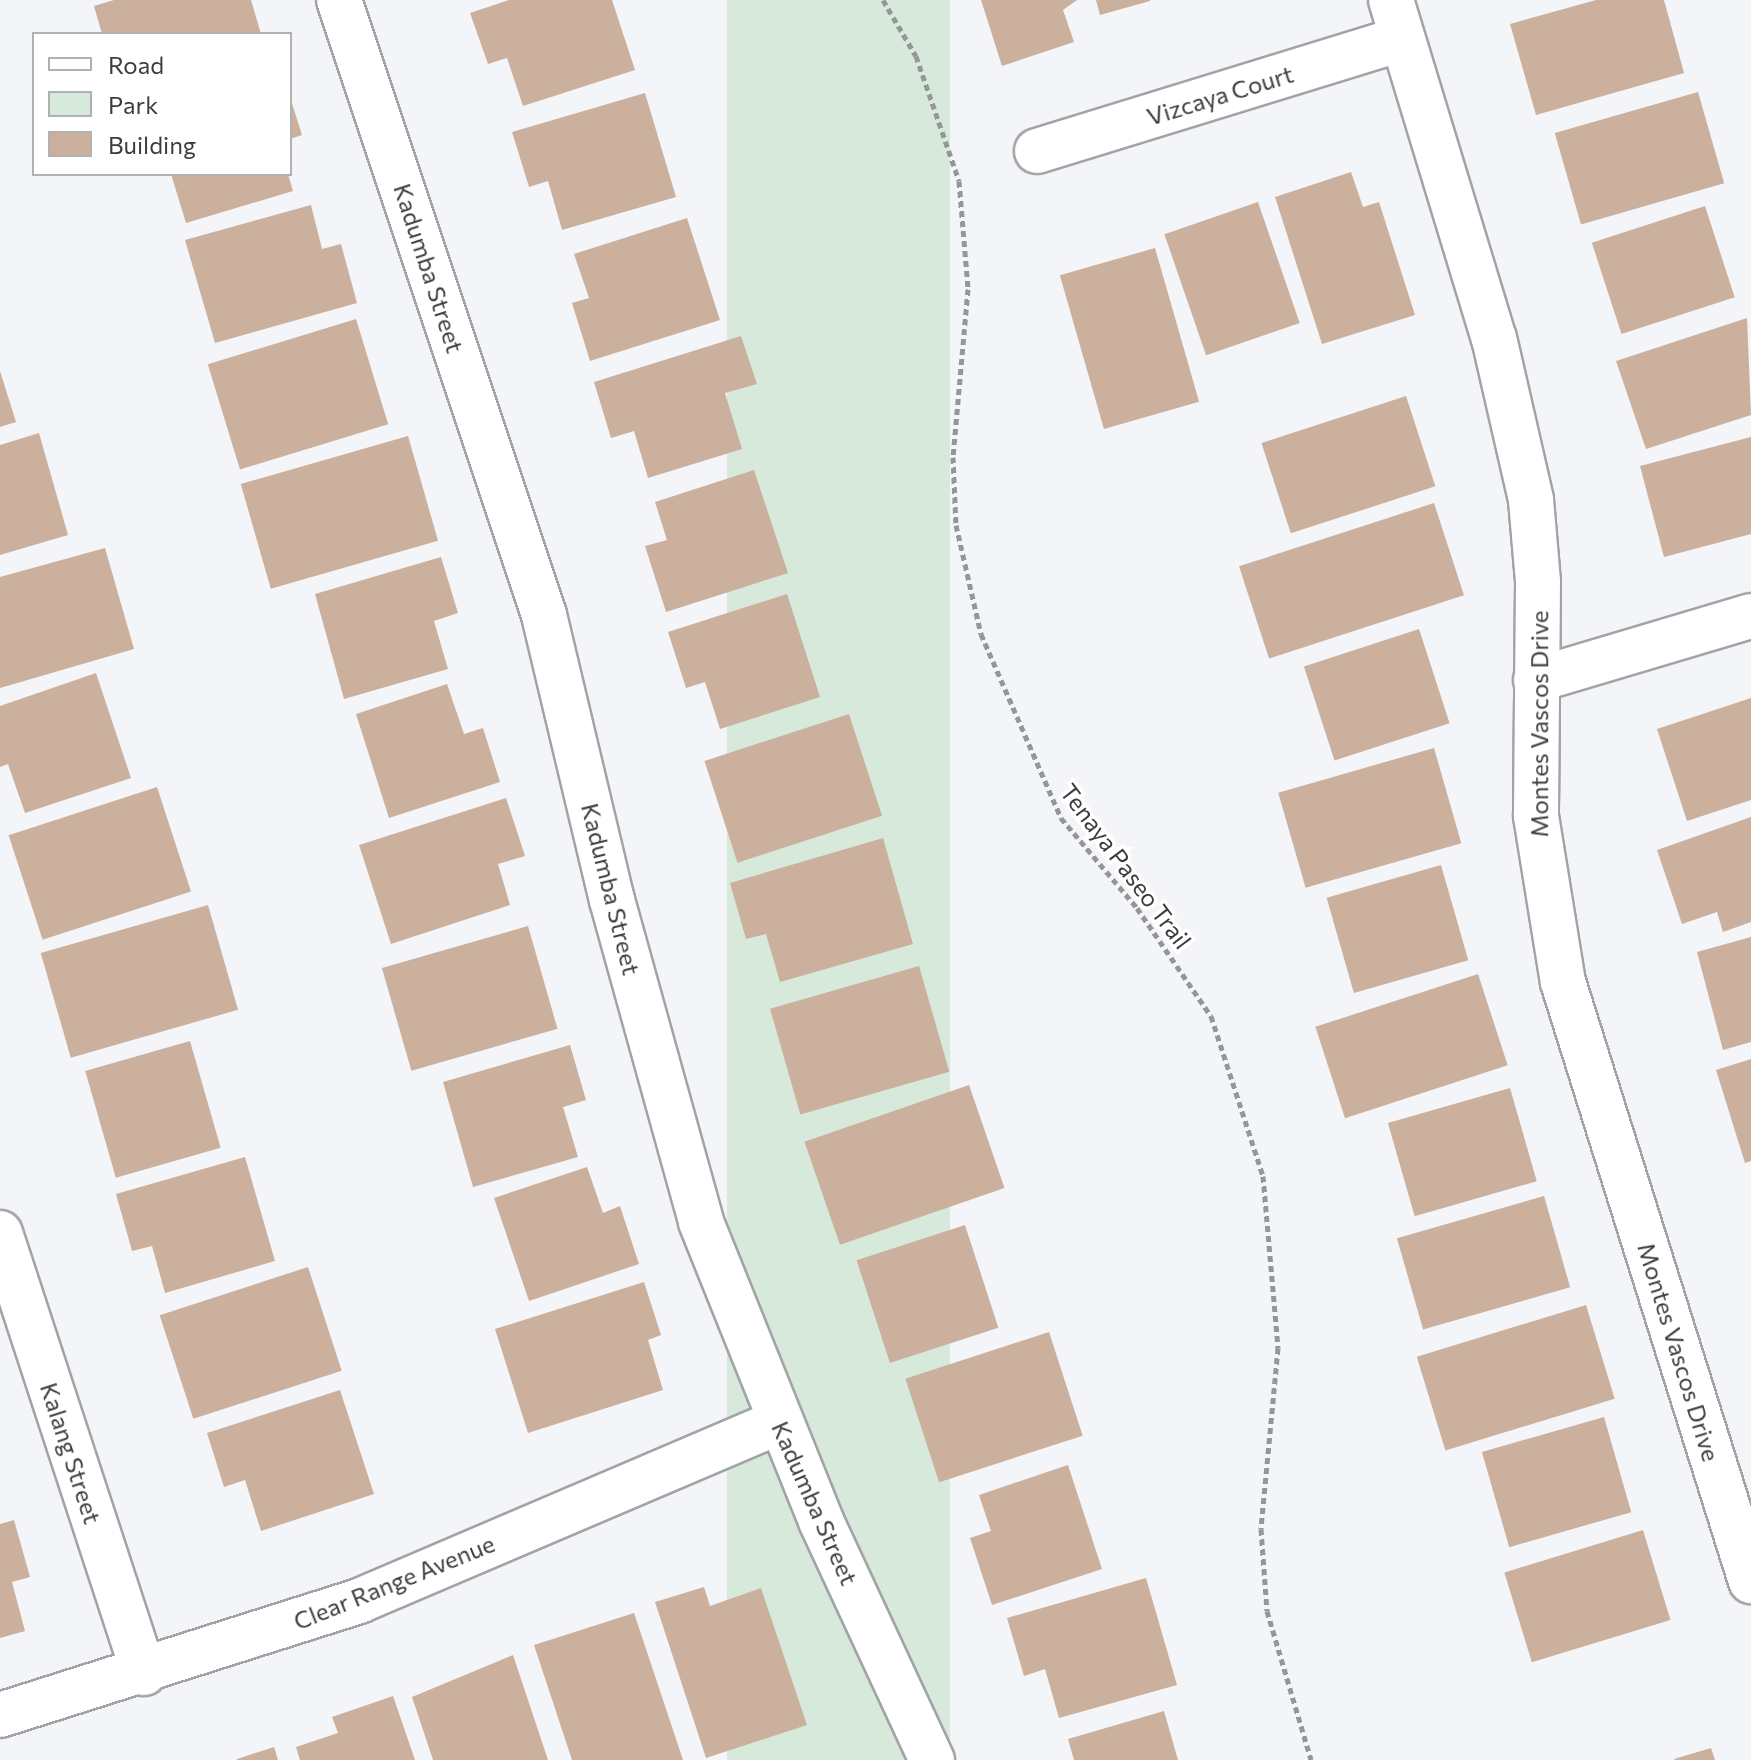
<!DOCTYPE html>
<html>
<head>
<meta charset="utf-8">
<style>
  body { margin:0 }
  #map { position:relative; width:1751px; height:1760px; overflow:hidden; background:#f4f5f9; font-family:Commissioner,sans-serif }
  div>[style] { position:absolute }
  .green>* { inset:0; background:#d6e9db; transform-origin:0 0 }
  .building>* { inset:0; background:#cbb09d; transform-origin:0 0 }
  .path>* { height:5px; margin-top:-2.5px; transform-origin:0; background:repeating-linear-gradient(90deg,#959698 0 6px,transparent 0 10px) }
  .roads { filter:drop-shadow(2px 0 #a2a3a7) drop-shadow(-2px 0 #a2a3a7) drop-shadow(0 2px #a2a3a7) drop-shadow(0 -2px #a2a3a7) }
  .minor>* { height:44px; margin:-22px; padding:0 22px; transform-origin:22px; border-radius:22px; background:#fff }
  span { translate:-50% -50%; white-space:nowrap; text-align:center; line-height:1.15; -webkit-text-stroke:7px #fff; paint-order:stroke }
  .street-label { font-size:24px; color:#3b3c3d }
  .legend { position:absolute; left:32px; top:32px; width:260px; height:144px; box-sizing:border-box; background:#fff; border:2px solid #b1b1b1; margin:0; padding:10px 14px; list-style:none; font-size:24px; color:#3b3c3d }
  .legend li { display:flex; align-items:center; gap:16px; height:40px }
  .legend b { width:40px; border:2px solid #b1b1b1 }
</style>
</head>
<body>
<div id="map">
  <div class="green">
    <i style="left:727px;top:0;width:223px;height:1840px"></i>
  </div>
  <div class="building">
    <i style="clip-path:polygon(114px 0,251px 0,261px 34px,102px 34px,94px 6px)"></i>
    <i style="clip-path:polygon(509px 0,612px 0,635px 70px,523px 106px,507px 58px,488px 64px,470px 13px)"></i>
    <i style="clip-path:polygon(981px 0,1077px 0,1063px 10px,1074px 42px,1002px 66px)"></i>
    <i style="clip-path:polygon(1096px 0,1150px 0,1150px 1px,1100px 15px)"></i>
    <i style="clip-path:polygon(1596px 0,1664px 0,1684px 73px,1536px 115px,1510px 24px)"></i>
    <i style="left:1698px;top:92px;width:95px;height:149px;rotate:74deg"></i>
    <i style="clip-path:polygon(645px 93px,676px 197px,562px 230px,548px 181px,529px 187px,512px 132px)"></i>
    <i style="clip-path:polygon(290px 97px,302px 135px,290px 139px)"></i>
    <i style="clip-path:polygon(1351px 172px,1363px 207px,1379px 202px,1415px 315px,1322px 344px,1275px 197px)"></i>
    <i style="clip-path:polygon(171px 174px,288px 174px,293px 191px,186px 223px)"></i>
    <i style="left:1258px;top:202px;width:128px;height:99px;rotate:71deg"></i>
    <i style="clip-path:polygon(311px 205px,322px 249px,341px 244px,357px 303px,215px 343px,185px 240px)"></i>
    <i style="left:1705px;top:206px;width:96px;height:119px;rotate:72deg"></i>
    <i style="clip-path:polygon(687px 218px,720px 320px,590px 361px,572px 303px,589px 298px,574px 254px)"></i>
    <i style="left:1155px;top:248px;width:160px;height:99px;rotate:74deg"></i>
    <i style="clip-path:polygon(1747px 318px,1751px 415px,1646px 449px,1616px 361px)"></i>
    <i style="left:356px;top:319px;width:110px;height:155px;rotate:73deg"></i>
    <i style="clip-path:polygon(741px 336px,757px 384px,725px 393px,742px 449px,648px 478px,634px 431px,611px 438px,594px 382px)"></i>
    <i style="clip-path:polygon(0 371px,16px 422px,0 427px)"></i>
    <i style="left:1406px;top:396px;width:95px;height:152px;rotate:72deg"></i>
    <i style="clip-path:polygon(39px 433px,68px 535px,0 555px,0 445px)"></i>
    <i style="left:408px;top:436px;width:109px;height:174px;rotate:74deg"></i>
    <i style="clip-path:polygon(1751px 437px,1751px 534px,1664px 557px,1640px 466px)"></i>
    <i style="clip-path:polygon(754px 470px,788px 573px,666px 612px,645px 546px,667px 540px,655px 502px)"></i>
    <i style="left:1434px;top:503px;width:97px;height:205px;rotate:72deg"></i>
    <i style="clip-path:polygon(105px 548px,134px 649px,0 688px,0 577px)"></i>
    <i style="clip-path:polygon(441px 557px,458px 613px,434px 621px,448px 669px,344px 699px,315px 594px)"></i>
    <i style="clip-path:polygon(787px 594px,820px 697px,720px 729px,705px 682px,686px 688px,668px 632px)"></i>
    <i style="left:1419px;top:629px;width:99px;height:121px;rotate:72deg"></i>
    <i style="clip-path:polygon(96px 673px,131px 778px,25px 813px,8px 764px,0 767px,0 706px)"></i>
    <i style="clip-path:polygon(447px 684px,464px 734px,483px 728px,500px 782px,389px 818px,356px 714px)"></i>
    <i style="clip-path:polygon(1751px 698px,1751px 800px,1687px 821px,1657px 729px)"></i>
    <i style="left:849px;top:714px;width:107px;height:152px;rotate:72deg"></i>
    <i style="left:1434px;top:748px;width:99px;height:162px;rotate:74deg"></i>
    <i style="left:157px;top:787px;width:110px;height:156px;rotate:72deg"></i>
    <i style="clip-path:polygon(506px 798px,525px 856px,498px 864px,510px 905px,391px 944px,359px 845px)"></i>
    <i style="clip-path:polygon(1751px 817px,1751px 922px,1723px 932px,1717px 912px,1682px 924px,1657px 850px)"></i>
    <i style="clip-path:polygon(883px 838px,913px 944px,780px 982px,766px 934px,746px 939px,730px 883px)"></i>
    <i style="left:1441px;top:865px;width:99px;height:119px;rotate:74deg"></i>
    <i style="left:208px;top:905px;width:109px;height:174px;rotate:74deg"></i>
    <i style="left:528px;top:926px;width:107px;height:152px;rotate:74deg"></i>
    <i style="clip-path:polygon(1751px 937px,1751px 1042px,1723px 1050px,1697px 952px)"></i>
    <i style="left:919px;top:966px;width:110px;height:155px;rotate:74deg"></i>
    <i style="left:1478px;top:974px;width:96px;height:171px;rotate:72deg"></i>
    <i style="left:190px;top:1041px;width:111px;height:109px;rotate:74deg"></i>
    <i style="clip-path:polygon(570px 1045px,586px 1100px,563px 1107px,578px 1157px,473px 1187px,443px 1082px)"></i>
    <i style="clip-path:polygon(1751px 1059px,1751px 1161px,1745px 1163px,1716px 1070px)"></i>
    <i style="left:969px;top:1085px;width:109px;height:174px;rotate:71deg"></i>
    <i style="left:1510px;top:1088px;width:97px;height:127px;rotate:74deg"></i>
    <i style="clip-path:polygon(245px 1157px,275px 1261px,165px 1293px,152px 1246px,132px 1251px,116px 1194px)"></i>
    <i style="clip-path:polygon(587px 1167px,603px 1213px,620px 1206px,639px 1264px,529px 1301px,494px 1198px)"></i>
    <i style="left:1544px;top:1196px;width:95px;height:153px;rotate:74deg"></i>
    <i style="left:965px;top:1225px;width:108px;height:114px;rotate:72deg"></i>
    <i style="left:308px;top:1267px;width:109px;height:156px;rotate:72deg"></i>
    <i style="clip-path:polygon(644px 1282px,661px 1335px,648px 1340px,663px 1390px,528px 1433px,495px 1329px)"></i>
    <i style="left:1586px;top:1305px;width:98px;height:177px;rotate:73deg"></i>
    <i style="left:1049px;top:1332px;width:109px;height:151px;rotate:72deg"></i>
    <i style="clip-path:polygon(340px 1390px,374px 1494px,261px 1531px,245px 1480px,224px 1487px,207px 1433px)"></i>
    <i style="left:1604px;top:1417px;width:99px;height:127px;rotate:74deg"></i>
    <i style="clip-path:polygon(1068px 1465px,1102px 1569px,992px 1605px,970px 1538px,991px 1531px,979px 1495px)"></i>
    <i style="clip-path:polygon(14px 1520px,30px 1577px,12px 1582px,25px 1631px,0 1638px,0 1524px)"></i>
    <i style="left:1643px;top:1530px;width:94px;height:145px;rotate:73deg"></i>
    <i style="clip-path:polygon(1146px 1578px,1177px 1685px,1059px 1718px,1045px 1669px,1024px 1676px,1007px 1618px)"></i>
    <i style="clip-path:polygon(704px 1587px,710px 1606px,761px 1588px,807px 1725px,706px 1758px,655px 1602px)"></i>
    <i style="clip-path:polygon(634px 1613px,683px 1760px,572px 1760px,534px 1645px)"></i>
    <i style="clip-path:polygon(513px 1655px,548px 1760px,433px 1760px,412px 1697px)"></i>
    <i style="clip-path:polygon(393px 1696px,415px 1760px,300px 1760px,296px 1747px,338px 1733px,332px 1717px)"></i>
    <i style="clip-path:polygon(1164px 1711px,1178px 1760px,1074px 1760px,1068px 1739px)"></i>
    <i style="clip-path:polygon(274px 1747px,278px 1760px,237px 1760px,237px 1759px)"></i>
    <i style="clip-path:polygon(1711px 1748px,1715px 1760px,1675px 1760px,1674px 1759px)"></i>
  </div>
  <div class="path">
    <i style="left:883px;top:0;width:65px;rotate:59.5deg"></i>
    <i style="left:916px;top:56px;width:132px;rotate:71deg"></i>
    <i style="left:959px;top:181px;width:108px;rotate:85.2deg"></i>
    <i style="left:968px;top:289px;width:169px;rotate:95.1deg"></i>
    <i style="left:953px;top:457px;width:68px;rotate:87.5deg"></i>
    <i style="left:956px;top:525px;width:112px;rotate:77.1deg"></i>
    <i style="left:981px;top:634px;width:201px;rotate:66.5deg"></i>
    <i style="left:1061px;top:818px;width:118px;rotate:49.8deg"></i>
    <i style="left:1137px;top:908px;width:131px;rotate:55.6deg"></i>
    <i style="left:1211px;top:1016px;width:168px;rotate:72deg"></i>
    <i style="left:1263px;top:1176px;width:173px;rotate:85deg"></i>
    <i style="left:1278px;top:1348px;width:182px;rotate:95.4deg"></i>
    <i style="left:1261px;top:1529px;width:82px;rotate:85.8deg"></i>
    <i style="left:1267px;top:1611px;width:155px;rotate:73.5deg"></i>
  </div>
  <div class="roads">
    <div class="minor">
      <i style="left:339px;top:0;width:648px;rotate:71.57deg"></i>
      <i style="left:544px;top:615px;width:293px;rotate:76.6deg"></i>
      <i style="left:612px;top:900px;width:334px;rotate:74.5deg"></i>
      <i style="left:701px;top:1222px;width:322px;rotate:68.1deg"></i>
      <i style="left:821px;top:1521px;width:264px;rotate:65.1deg"></i>
      <i style="left:1391px;top:0;width:353px;rotate:73.1deg"></i>
      <i style="left:1494px;top:338px;width:166px;rotate:77.1deg"></i>
      <i style="left:1531px;top:500px;width:82px;rotate:85.1deg"></i>
      <i style="left:1538px;top:582px;width:234px;rotate:90.5deg"></i>
      <i style="left:1536px;top:816px;width:168px;rotate:80.8deg"></i>
      <i style="left:1563px;top:982px;width:628px;rotate:72.58deg"></i>
      <i style="left:1037px;top:151px;width:382px;rotate:-17.1deg"></i>
      <i style="left:1536px;top:680px;width:224px;rotate:-16.6deg"></i>
      <i style="left:0;top:1233px;width:463px;rotate:71.9deg"></i>
      <i style="left:0;top:1715px;width:377px;rotate:-17.6deg"></i>
      <i style="left:359px;top:1601px;width:457px;rotate:-23.1deg"></i>
    </div>
  </div>
  <div class="street-label">
    <span style="left:1220px;top:95px;rotate:-17deg">Vizcaya Court</span>
    <span style="left:429px;top:268px;rotate:72deg">Kadumba Street</span>
    <span style="left:1539px;top:724px;rotate:-90deg">Montes Vascos Drive</span>
    <span style="left:1126px;top:866px;rotate:53deg">Tenaya Paseo Trail</span>
    <span style="left:611px;top:889px;rotate:76deg">Kadumba Street</span>
    <span style="left:1679px;top:1352px;rotate:73deg">Montes Vascos Drive</span>
    <span style="left:71px;top:1453px;rotate:72deg">Kalang Street</span>
    <span style="left:815px;top:1503px;rotate:66deg">Kadumba Street</span>
    <span style="left:394px;top:1582px;rotate:-22deg">Clear Range Avenue</span>
  </div>
  <ul class="legend">
  <li><b style="height:10px;background:#fff"></b>Road</li>
  <li><b style="height:22px;background:#d6e9db"></b>Park</li>
  <li><b style="height:22px;background:#cbb09d"></b>Building</li>
  </ul>
</div>
</body>
</html>
